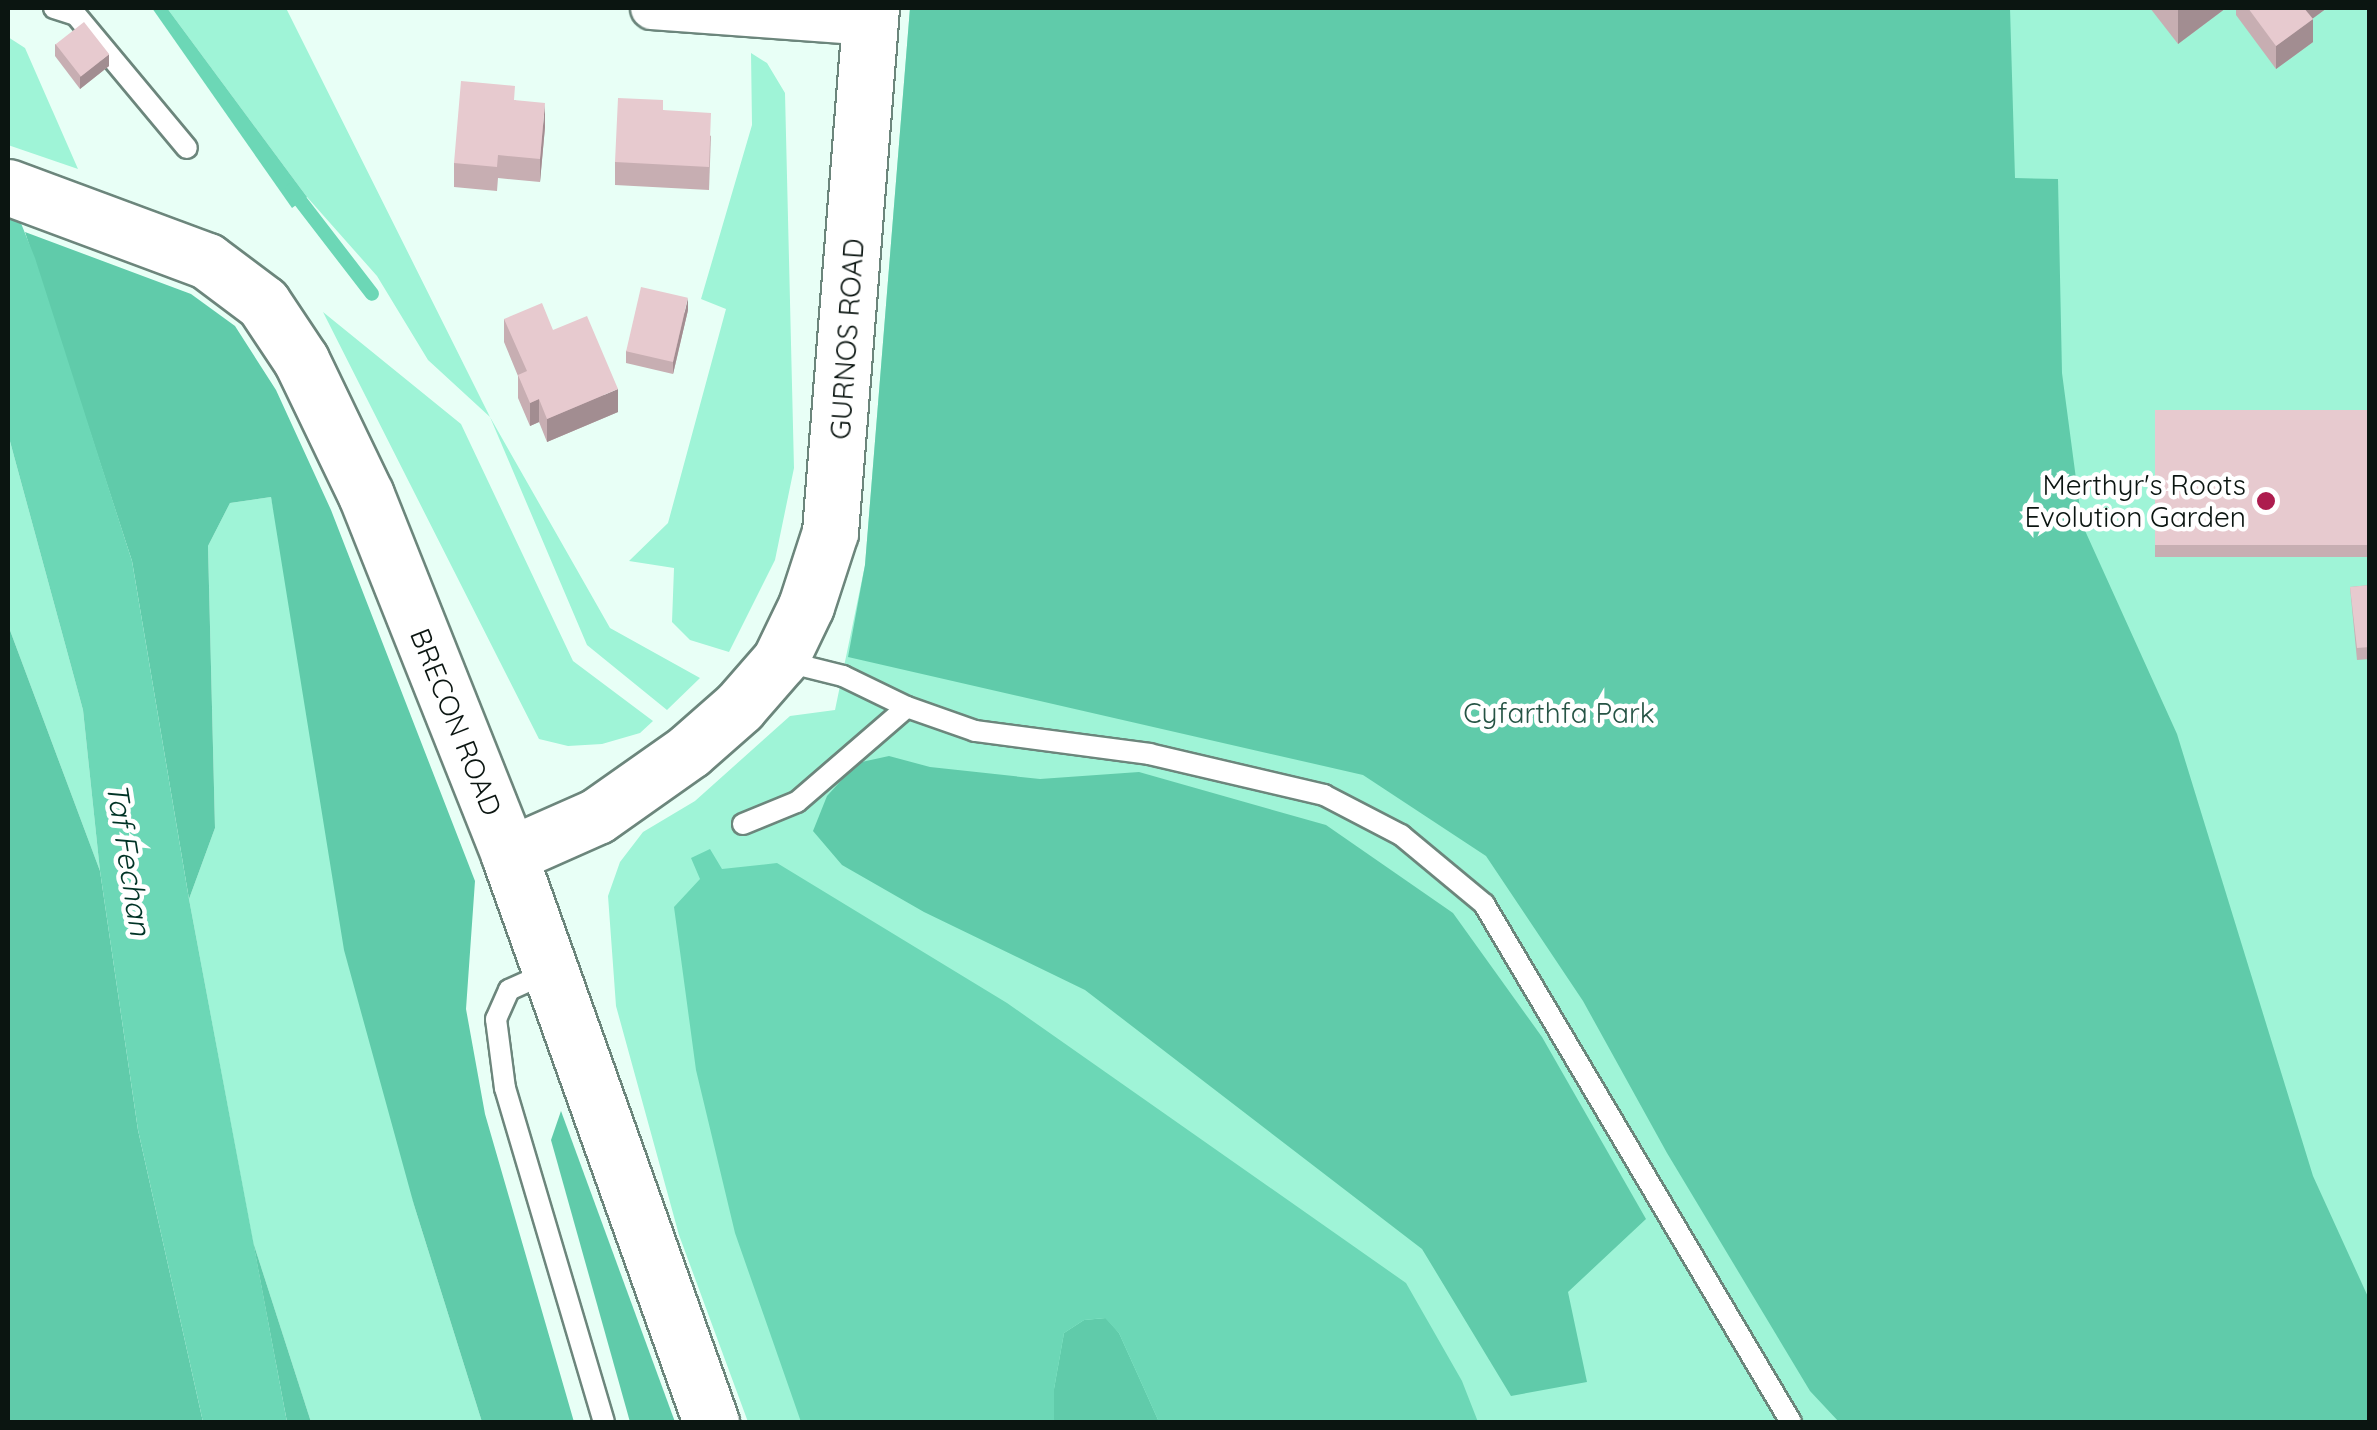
<!DOCTYPE html>
<html>
<head>
<meta charset="utf-8">
<style>
  body { margin:0 }
  #map { position:relative; width:2377px; height:1430px; overflow:hidden; background:#e8fff6; font-family:Quicksand,sans-serif }
  div>[style] { position:absolute }
  .green>* { inset:0; background:#9ff4d7 }
  .forest>* { inset:0; background:#60cbaa }
  .water>* { inset:0; background:#6cd7b6 }
  .stream>* { height:14px; margin:-7px; padding:0 7px; transform-origin:7px; border-radius:7px; background:#6cd7b6 }
  .roads { filter:drop-shadow(2px 0 #6c867c) drop-shadow(-2px 0 #6c867c) drop-shadow(0 2px #6c867c) drop-shadow(0 -2px #6c867c) }
  .lane>* { height:20px; margin:-10px; padding:0 10px; transform-origin:10px; border-radius:10px; background:#fff }
  .street>* { height:42px; margin:-21px; padding:0 21px; transform-origin:21px; border-radius:21px; background:#fff }
  .secondary>* { height:55px; margin:-27.5px; padding:0 27.5px; transform-origin:27.5px; border-radius:27.5px; background:#fff }
  .primary>* { height:55px; margin:-27.5px; padding:0 27.5px; transform-origin:27.5px; border-radius:27.5px; background:#fff }
  .wall>* { inset:0; background:#c7aeb2; transform-origin:0 0 }
  .shaded-wall>* { inset:0; background:#a28d91 }
  .building>* { inset:0; background:#e7cacf; transform-origin:0 0 }
  .dots>* { width:28px; height:28px; translate:-50% -50%; box-sizing:border-box; border:5px solid #fff; border-radius:50% }
  span { translate:-50% -50%; white-space:nowrap; text-align:center; line-height:1.15; -webkit-text-stroke:9px #fff; paint-order:stroke }
  .street-label { font-size:28px; color:#0b1511 }
  .poi-label { font-size:28px; color:#0b1511 }
  .right { translate:-100% -50%; text-align:right }
  .park-label { font-size:28px; color:#265445 }
  .water-label { font-size:30px; color:#003326; font-style:italic }
  .frame { position:absolute; inset:0; border:10px solid #0b1511; pointer-events:none }
</style>
</head>
<body>
<div id="map">
  <div class="green">
    <i style="clip-path:polygon(167px 8px,286px 8px,490px 417px,610px 628px,700px 678px,667px 710px,587px 645px,490px 417px,428px 360px,377px 276px,307px 197px)"></i>
    <i style="clip-path:polygon(910px 8px,2369px 8px,2369px 1422px,748px 1422px,679px 1235px,616px 1006px,608px 896px,620px 862px,643px 832px,695px 801px,790px 716px,835px 710px,865px 565px)"></i>
    <i style="clip-path:polygon(8px 37px,25px 48px,78px 169px,8px 145px)"></i>
    <i style="clip-path:polygon(751px 53px,767px 63px,785px 93px,794px 468px,775px 560px,729px 652px,690px 640px,672px 622px,674px 568px,629px 561px,668px 523px,726px 309px,701px 299px,752px 125px)"></i>
    <i style="clip-path:polygon(323px 312px,461px 424px,573px 661px,653px 721px,640px 733px,602px 744px,568px 746px,539px 739px)"></i>
    <i style="clip-path:polygon(8px 434px,83px 710px,100px 871px,8px 625px)"></i>
    <i style="clip-path:polygon(271px 497px,414px 1205px,482px 1422px,311px 1422px,253px 1242px,189px 899px,215px 828px,208px 546px,230px 503px)"></i>
  </div>
  <div class="forest">
    <i style="clip-path:polygon(910px 8px,2010px 8px,2015px 178px,2058px 179px,2062px 373px,2082px 524px,2177px 734px,2313px 1176px,2369px 1299px,2369px 1422px,1839px 1422px,1810px 1391px,1667px 1153px,1583px 1001px,1486px 856px,1363px 775px,848px 657px,865px 565px)"></i>
    <i style="clip-path:polygon(25px 232px,191px 294px,235px 326px,276px 390px,331px 510px,475px 881px,466px 1009px,485px 1114px,574px 1422px,482px 1422px,414px 1205px,344px 950px,271px 497px,230px 503px,208px 546px,215px 828px,189px 899px,132px 561px)"></i>
    <i style="clip-path:polygon(8px 625px,100px 871px,138px 1130px,203px 1422px,8px 1422px)"></i>
    <i style="clip-path:polygon(889px 756px,930px 767px,1040px 779px,1139px 772px,1326px 825px,1453px 913px,1542px 1037px,1646px 1219px,1568px 1292px,1587px 1382px,1511px 1396px,1422px 1249px,1085px 990px,924px 912px,842px 865px,813px 831px,827px 796px,857px 763px)"></i>
    <i style="clip-path:polygon(561px 1111px,675px 1422px,630px 1422px,551px 1140px)"></i>
    <i style="clip-path:polygon(253px 1242px,311px 1422px,287px 1422px)"></i>
    <i style="clip-path:polygon(1106px 1318px,1119px 1333px,1159px 1422px,1054px 1422px,1054px 1389px,1064px 1333px,1084px 1320px)"></i>
  </div>
  <div class="water">
    <i style="clip-path:polygon(152px 8px,167px 8px,307px 197px,292px 208px)"></i>
    <i style="clip-path:polygon(8px 191px,35px 258px,132px 561px,189px 899px,287px 1422px,203px 1422px,138px 1130px,100px 871px,83px 710px,8px 434px)"></i>
    <i style="clip-path:polygon(710px 849px,722px 869px,777px 863px,1007px 1003px,1406px 1283px,1462px 1381px,1478px 1422px,1159px 1422px,1119px 1333px,1105px 1318px,1084px 1320px,1064px 1333px,1054px 1389px,1054px 1422px,801px 1422px,735px 1233px,696px 1070px,674px 907px,700px 879px,691px 858px)"></i>
  </div>
  <div class="stream">
    <i style="left:292px;top:190px;width:131px;rotate:52.4deg"></i>
  </div>
  <div class="roads">
    <div class="lane">
      <i style="left:54px;top:8px;width:23px;rotate:18deg"></i>
      <i style="left:76px;top:15px;width:173px;rotate:50.2deg"></i>
      <i style="left:783px;top:661px;width:62px;rotate:14deg"></i>
      <i style="left:843px;top:676px;width:71px;rotate:25.8deg"></i>
      <i style="left:907px;top:707px;width:72px;rotate:19.4deg"></i>
      <i style="left:975px;top:731px;width:176px;rotate:7.5deg"></i>
      <i style="left:1149px;top:754px;width:180px;rotate:13.2deg"></i>
      <i style="left:1324px;top:795px;width:87px;rotate:27.5deg"></i>
      <i style="left:1401px;top:835px;width:108px;rotate:39.7deg"></i>
      <i style="left:1484px;top:904px;width:602px;rotate:59.35deg"></i>
      <i style="left:743px;top:824px;width:58px;rotate:-22.2deg"></i>
      <i style="left:797px;top:802px;width:145px;rotate:-40.8deg"></i>
      <i style="left:551px;top:971px;width:46px;rotate:155.7deg"></i>
      <i style="left:509px;top:990px;width:32px;rotate:114deg"></i>
      <i style="left:496px;top:1019px;width:70px;rotate:82.6deg"></i>
      <i style="left:505px;top:1088px;width:348px;rotate:73.5deg"></i>
    </div>
    <div class="street">
      <i style="left:652px;top:8px;width:219px;rotate:4.2deg"></i>
    </div>
    <div class="secondary">
      <i style="left:509px;top:855px;width:96px;rotate:-23.9deg"></i>
      <i style="left:597px;top:816px;width:113px;rotate:-35.2deg"></i>
      <i style="left:689px;top:751px;width:67px;rotate:-41.3deg"></i>
      <i style="left:739px;top:707px;width:62px;rotate:-48.9deg"></i>
      <i style="left:780px;top:660px;width:60px;rotate:-64.3deg"></i>
      <i style="left:806px;top:606px;width:78px;rotate:-72deg"></i>
      <i style="left:830px;top:532px;width:526px;rotate:-85.53deg"></i>
    </div>
    <div class="primary">
      <i style="left:8px;top:187px;width:212px;rotate:20.4deg"></i>
      <i style="left:207px;top:261px;width:70px;rotate:36.9deg"></i>
      <i style="left:263px;top:303px;width:69px;rotate:56.3deg"></i>
      <i style="left:301px;top:360px;width:150px;rotate:64.3deg"></i>
      <i style="left:366px;top:495px;width:387px;rotate:68.3deg"></i>
      <i style="left:509px;top:855px;width:602px;rotate:70.39deg"></i>
    </div>
  </div>
  <div class="wall">
    <i style="clip-path:polygon(2150px 8px,2226px 8px,2178px 44px)"></i>
    <i style="clip-path:polygon(2236px 8px,2327px 8px,2312px 19px,2313px 42px,2276px 69px,2236px 15px)"></i>
    <i style="clip-path:polygon(55px 44px,109px 66px,80px 89px,55px 56px)"></i>
    <i style="clip-path:polygon(515px 100px,545px 127px,540px 182px,498px 178px,497px 191px,454px 187px,454px 163px)"></i>
    <i style="clip-path:polygon(663px 110px,711px 136px,709px 190px,615px 185px,615px 162px)"></i>
    <i style="clip-path:polygon(688px 310px,673px 374px,626px 363px,626px 351px)"></i>
    <i style="clip-path:polygon(504px 319px,553px 330px,618px 412px,547px 442px,539px 422px,530px 426px,518px 398px,518px 376px,504px 342px)"></i>
    <i style="left:2370px;top:410px;width:147px;height:215px;rotate:90deg"></i>
    <i style="clip-path:polygon(2370px 585px,2370px 659px,2357px 660px,2350px 587px)"></i>
  </div>
  <div class="shaded-wall">
    <i style="clip-path:polygon(2182px 8px,2226px 8px,2178px 44px,2178px 10px)"></i>
    <i style="clip-path:polygon(2301px 8px,2327px 8px,2301px 27px)"></i>
    <i style="clip-path:polygon(2313px 19px,2313px 42px,2276px 69px,2276px 46px)"></i>
    <i style="clip-path:polygon(109px 54px,109px 66px,80px 89px,80px 77px)"></i>
    <i style="clip-path:polygon(545px 103px,545px 127px,540px 182px,540px 159px)"></i>
    <i style="clip-path:polygon(688px 298px,688px 310px,673px 374px,673px 362px)"></i>
    <i style="clip-path:polygon(618px 389px,618px 412px,547px 442px,547px 419px)"></i>
    <i style="clip-path:polygon(539px 399px,539px 422px,530px 426px,530px 403px)"></i>
  </div>
  <div class="building">
    <i style="clip-path:polygon(2248px 8px,2304px 8px,2313px 19px,2276px 46px)"></i>
    <i style="left:84px;top:22px;width:41px;height:36px;rotate:52deg"></i>
    <i style="clip-path:polygon(461px 81px,515px 86px,514px 100px,545px 103px,540px 159px,498px 155px,497px 167px,454px 163px)"></i>
    <i style="clip-path:polygon(618px 98px,663px 100px,663px 110px,711px 113px,709px 167px,615px 162px)"></i>
    <i style="left:641px;top:287px;width:48px;height:66px;rotate:13deg"></i>
    <i style="clip-path:polygon(542px 303px,553px 330px,587px 316px,618px 389px,547px 419px,539px 399px,530px 403px,518px 375px,527px 371px,504px 319px)"></i>
    <i style="left:2370px;top:410px;width:135px;height:215px;rotate:90deg"></i>
    <i style="clip-path:polygon(2370px 585px,2370px 647px,2357px 648px,2350px 587px)"></i>
  </div>
  <div class="dots">
    <i style="left:2266px;top:501px;background:#ad1c4e"></i>
  </div>
  <div class="street-label">
    <span style="left:847px;top:339px;rotate:-86deg">GURNOS ROAD</span>
    <span style="left:456px;top:722px;rotate:68deg">BRECON ROAD</span>
  </div>
  <div class="poi-label">
    <span class="right" style="left:2246px;top:501px">Merthyr's Roots<br>Evolution Garden</span>
  </div>
  <div class="park-label">
    <span style="left:1559px;top:713px">Cyfarthfa Park</span>
  </div>
  <div class="water-label">
    <span style="left:129px;top:859px;rotate:81deg">Taf Fechan</span>
  </div>
  <div class="frame"></div>
</div>
</body>
</html>
